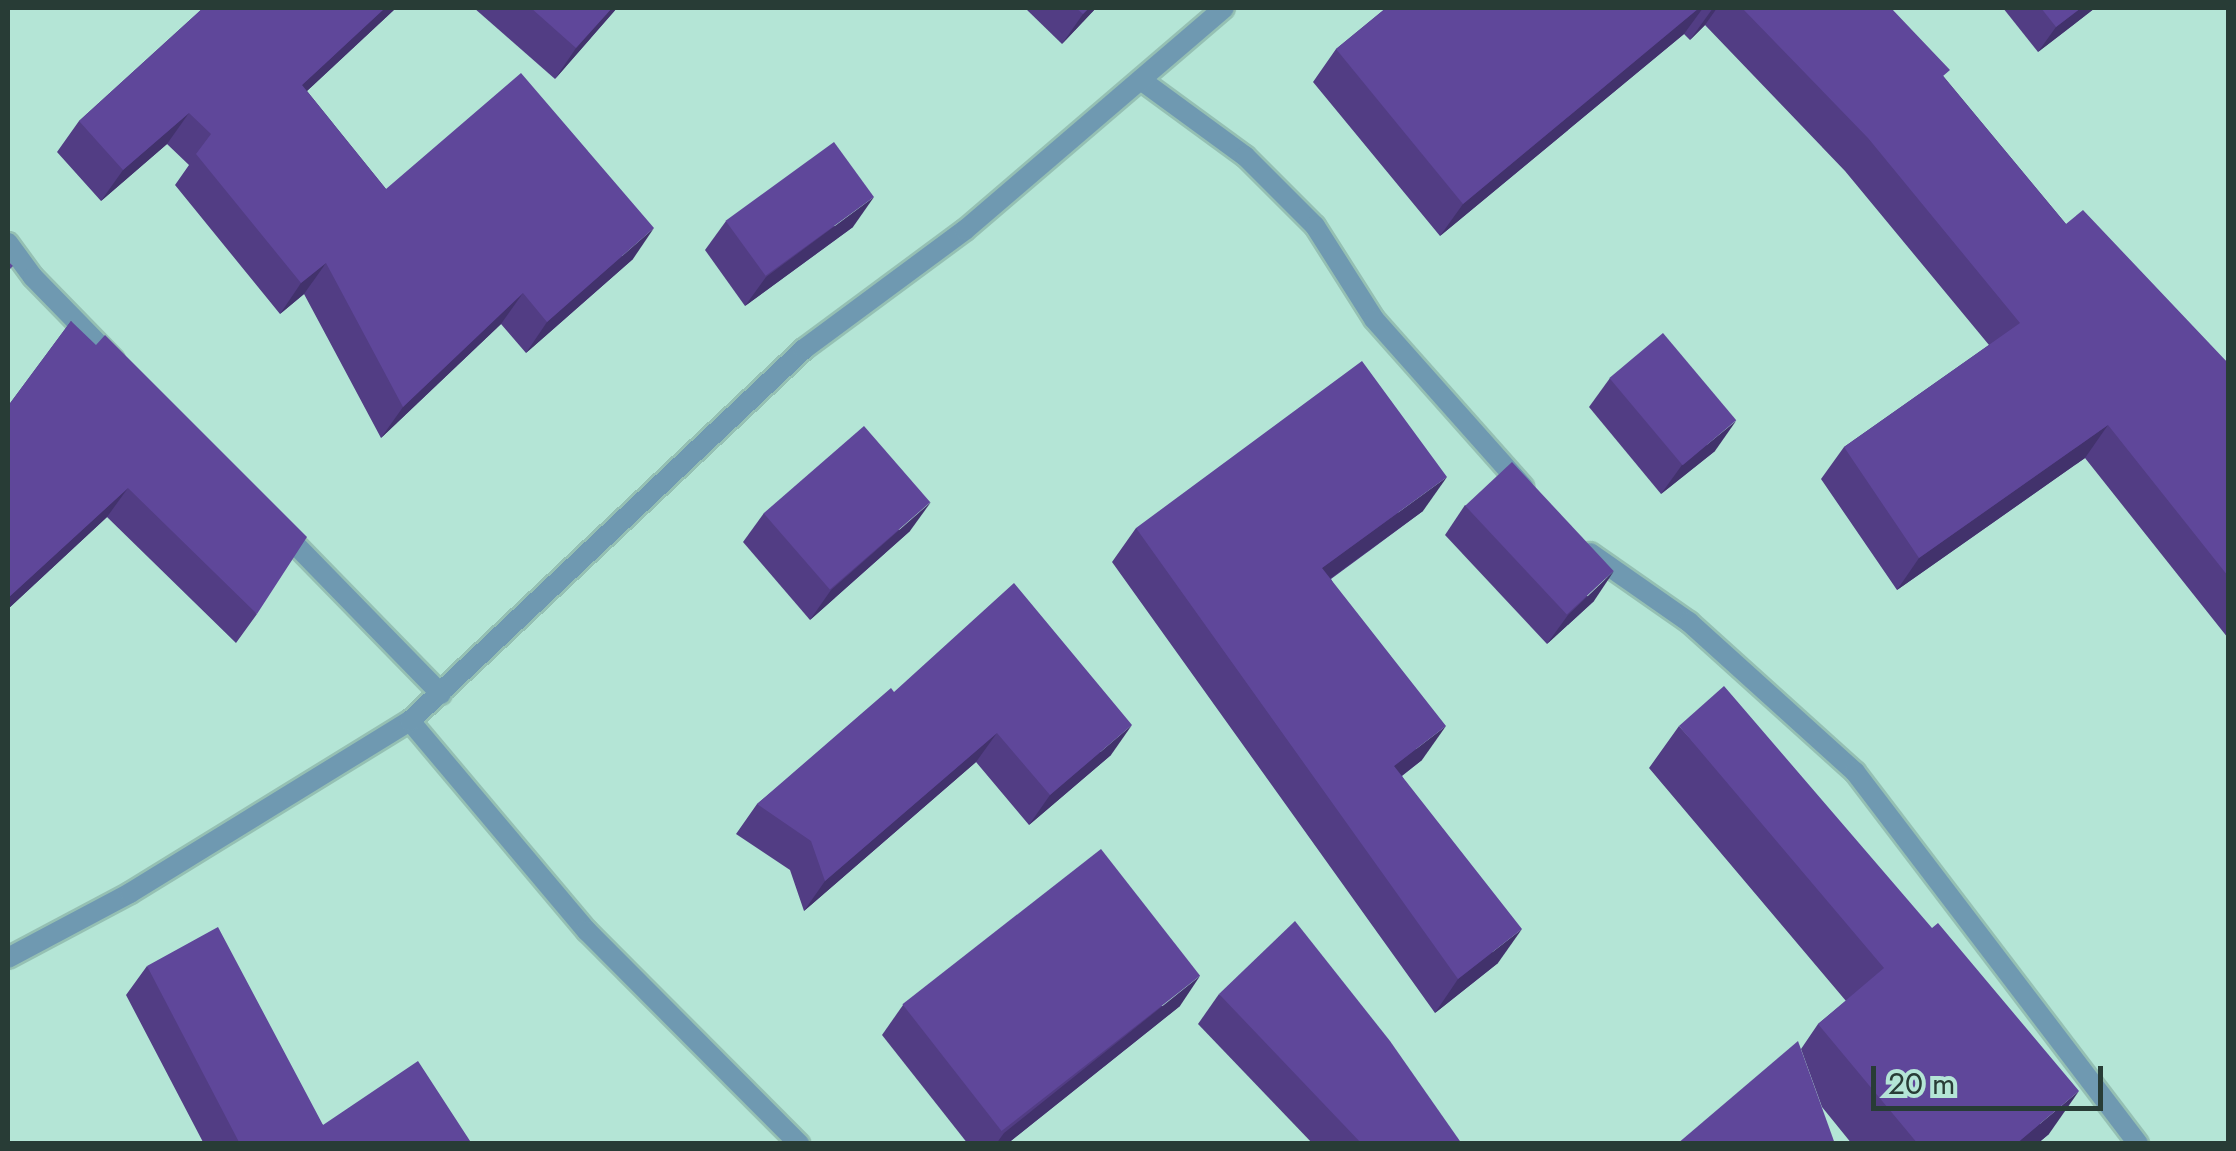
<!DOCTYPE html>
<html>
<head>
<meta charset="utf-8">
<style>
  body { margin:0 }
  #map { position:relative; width:2236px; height:1151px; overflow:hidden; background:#b4e5d6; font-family:Jost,sans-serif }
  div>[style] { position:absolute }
  .roads { filter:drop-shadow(2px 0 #95c0b3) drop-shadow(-2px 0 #95c0b3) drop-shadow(0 2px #95c0b3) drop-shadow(0 -2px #95c0b3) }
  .minor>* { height:20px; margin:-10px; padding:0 10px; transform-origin:10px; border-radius:10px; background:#6f99b1 }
  .wall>* { inset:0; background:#523d84 }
  .shaded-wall>* { inset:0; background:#42326c }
  .building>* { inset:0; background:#5f479a; transform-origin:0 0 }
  span { translate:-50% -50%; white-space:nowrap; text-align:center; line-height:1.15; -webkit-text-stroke:10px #b4e5d6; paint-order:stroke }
  .frame { position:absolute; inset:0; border:10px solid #283c36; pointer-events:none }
  .scale { position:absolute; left:1871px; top:1066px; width:232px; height:45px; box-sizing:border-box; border:5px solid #283c36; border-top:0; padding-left:12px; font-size:30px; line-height:35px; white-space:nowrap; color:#283c36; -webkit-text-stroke:8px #b4e5d6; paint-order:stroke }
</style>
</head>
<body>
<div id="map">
  <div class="roads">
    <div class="minor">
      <i style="left:1141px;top:80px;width:129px;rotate:36.2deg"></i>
      <i style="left:1245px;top:156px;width:99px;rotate:45deg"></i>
      <i style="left:1315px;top:226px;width:110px;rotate:57.6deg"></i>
      <i style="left:1374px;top:319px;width:225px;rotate:48.4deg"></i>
      <i style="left:8px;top:243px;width:42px;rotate:53.7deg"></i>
      <i style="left:33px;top:277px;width:116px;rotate:45.7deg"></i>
      <i style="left:281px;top:530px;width:229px;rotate:45.7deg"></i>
      <i style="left:1590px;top:553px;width:121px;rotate:34.9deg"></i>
      <i style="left:1689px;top:622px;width:224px;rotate:42.1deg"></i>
      <i style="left:1855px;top:772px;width:467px;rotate:52.7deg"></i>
      <i style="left:410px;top:721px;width:275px;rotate:49.9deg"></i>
      <i style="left:587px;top:931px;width:301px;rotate:45.1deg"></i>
      <i style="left:8px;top:958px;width:138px;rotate:-28deg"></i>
      <i style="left:130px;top:893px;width:329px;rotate:-31.6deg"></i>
      <i style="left:410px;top:721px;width:542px;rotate:-43.35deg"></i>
      <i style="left:804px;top:349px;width:200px;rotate:-36.5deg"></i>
      <i style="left:965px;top:230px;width:341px;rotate:-40.6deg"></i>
    </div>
  </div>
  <div class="wall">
    <i style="clip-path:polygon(203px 8px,396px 8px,307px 91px,386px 189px,633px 259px,526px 353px,501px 324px,381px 438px,304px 294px,280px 314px,175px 185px,189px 165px,167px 144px,101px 201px,57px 152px,79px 121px)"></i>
    <i style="clip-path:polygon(474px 8px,617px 8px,555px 79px)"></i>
    <i style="clip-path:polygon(1025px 8px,1096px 8px,1062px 44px)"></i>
    <i style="clip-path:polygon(1386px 8px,1891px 8px,1944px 77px,2066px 224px,2228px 363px,2228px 638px,2085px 458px,1897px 590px,1821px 479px,1844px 447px,1989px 345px,1845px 171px,1705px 25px,1690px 40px,1684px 34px,1440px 236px,1313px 82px,1336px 49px)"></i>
    <i style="clip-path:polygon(2003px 8px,2095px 8px,2038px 52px)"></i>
    <i style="clip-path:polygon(726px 221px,853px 227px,745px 306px,705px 250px)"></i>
    <i style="clip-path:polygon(71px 321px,257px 614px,236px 643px,107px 517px,8px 609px,8px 406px)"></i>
    <i style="clip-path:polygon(1610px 378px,1715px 451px,1661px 494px,1589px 407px)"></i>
    <i style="clip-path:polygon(1465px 505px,1594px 601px,1547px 644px,1445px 535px)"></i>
    <i style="clip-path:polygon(1423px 511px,1331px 579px,1422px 760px,1402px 776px,1498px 963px,1435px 1013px,1112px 562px,1136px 528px)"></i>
    <i style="clip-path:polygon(764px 513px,910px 531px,810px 620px,743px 542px)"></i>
    <i style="clip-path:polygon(894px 692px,1111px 755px,1029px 825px,976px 762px,804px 911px,790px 870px,736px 834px,757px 804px)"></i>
    <i style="clip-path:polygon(1679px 726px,2049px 1134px,2037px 1144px,1852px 1144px,1822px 1107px,1801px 1049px,1818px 1024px,1846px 1001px,1649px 768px)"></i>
    <i style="clip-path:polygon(147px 966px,323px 1125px,472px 1144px,204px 1144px,126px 995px)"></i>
    <i style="clip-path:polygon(1219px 994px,1462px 1144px,1313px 1144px,1198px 1024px)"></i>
    <i style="clip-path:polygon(903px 1005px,1180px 1006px,1007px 1144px,968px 1144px,882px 1035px)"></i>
  </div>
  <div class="shaded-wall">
    <i style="clip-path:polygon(385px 8px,396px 8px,280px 116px,302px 85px)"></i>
    <i style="clip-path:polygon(612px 8px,617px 8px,555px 79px,576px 48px)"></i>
    <i style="clip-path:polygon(1089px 8px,1096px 8px,1062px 44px,1083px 14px)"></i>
    <i style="clip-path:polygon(1699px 8px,1703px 8px,1684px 34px,1440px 236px,1463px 204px)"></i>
    <i style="clip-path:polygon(1713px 8px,1717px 8px,1705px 25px,1690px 40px)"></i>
    <i style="clip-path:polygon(2081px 8px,2095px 8px,2038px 52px,2056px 27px)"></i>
    <i style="clip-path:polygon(189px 113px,167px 144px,101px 201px,123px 170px)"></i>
    <i style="clip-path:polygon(874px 197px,853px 227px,745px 306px,766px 277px)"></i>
    <i style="clip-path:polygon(654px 228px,633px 259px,526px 353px,547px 322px)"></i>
    <i style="clip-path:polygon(326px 263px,304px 294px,280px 314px,301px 283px)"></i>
    <i style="clip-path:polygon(523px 293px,501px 324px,381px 438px,403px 407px)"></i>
    <i style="clip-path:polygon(1736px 421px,1715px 451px,1661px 494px,1682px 465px)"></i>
    <i style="clip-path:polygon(2108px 425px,2085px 458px,1897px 590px,1919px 558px)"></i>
    <i style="clip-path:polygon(1447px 477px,1423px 511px,1298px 602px,1322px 568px)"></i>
    <i style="clip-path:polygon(128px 488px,107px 517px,8px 609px,8px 598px)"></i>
    <i style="clip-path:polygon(931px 502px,910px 531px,810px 620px,831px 590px)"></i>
    <i style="clip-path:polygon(1614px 571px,1594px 601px,1547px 644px,1568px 615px)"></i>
    <i style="clip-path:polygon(1132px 725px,1111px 755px,1029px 825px,1050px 795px)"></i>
    <i style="clip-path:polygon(1446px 726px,1422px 760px,1370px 800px,1394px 766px)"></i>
    <i style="clip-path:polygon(997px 733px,976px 762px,804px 911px,825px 881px)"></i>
    <i style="clip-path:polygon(1522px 929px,1498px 963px,1435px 1013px,1458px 979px)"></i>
    <i style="clip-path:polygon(1200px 976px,1180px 1006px,1007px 1144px,996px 1144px,1004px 1133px)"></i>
    <i style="clip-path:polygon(2079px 1091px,2049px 1134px,2037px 1144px,2016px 1144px)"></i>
  </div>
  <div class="building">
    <i style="clip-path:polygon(203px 8px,385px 8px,302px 85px,386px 189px,521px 73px,654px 228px,547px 322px,523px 293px,403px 407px,326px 263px,301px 283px,196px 154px,211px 134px,189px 113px,123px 170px,79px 121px)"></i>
    <i style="clip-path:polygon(531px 8px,612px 8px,576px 48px)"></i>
    <i style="clip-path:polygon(1076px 8px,1089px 8px,1083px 14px)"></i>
    <i style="clip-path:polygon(1386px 8px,1699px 8px,1463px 204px,1336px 49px)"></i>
    <i style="clip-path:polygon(1742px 8px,1891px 8px,1950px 70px,1943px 76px,2066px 224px,2083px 210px,2228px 363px,2228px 576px,2108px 425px,1919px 558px,1844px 447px,2020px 323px,1868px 138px)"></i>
    <i style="clip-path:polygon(2041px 8px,2081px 8px,2056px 27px)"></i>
    <i style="left:834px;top:142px;width:68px;height:134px;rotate:54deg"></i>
    <i style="clip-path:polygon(8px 261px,13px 266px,8px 271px)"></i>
    <i style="clip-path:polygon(71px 321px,96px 345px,105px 335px,307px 537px,257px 614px,128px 488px,8px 598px,8px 406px)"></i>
    <i style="left:1663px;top:333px;width:114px;height:70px;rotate:50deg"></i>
    <i style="clip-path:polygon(1362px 361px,1447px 477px,1322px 568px,1446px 726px,1394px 766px,1522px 929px,1458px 979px,1136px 528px)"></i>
    <i style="left:864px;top:426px;width:101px;height:133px;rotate:49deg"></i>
    <i style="left:1512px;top:462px;width:149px;height:64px;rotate:47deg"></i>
    <i style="clip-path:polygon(1014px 583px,1132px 725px,1050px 795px,997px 733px,825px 881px,811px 841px,757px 804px,891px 688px,894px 692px)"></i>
    <i style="clip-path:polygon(1724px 686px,1932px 928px,1938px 923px,2079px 1091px,2016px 1144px,1918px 1144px,1818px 1024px,1884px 968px,1679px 726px)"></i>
    <i style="left:1101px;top:849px;width:161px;height:252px;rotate:52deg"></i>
    <i style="clip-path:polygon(1295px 921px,1390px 1041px,1462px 1144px,1362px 1144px,1219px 994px)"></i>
    <i style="clip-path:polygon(218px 927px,323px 1125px,418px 1061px,472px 1144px,240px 1144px,147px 966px)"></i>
    <i style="clip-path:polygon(1798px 1041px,1835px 1144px,1677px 1144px)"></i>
  </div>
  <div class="frame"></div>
  <div class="scale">20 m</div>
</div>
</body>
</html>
